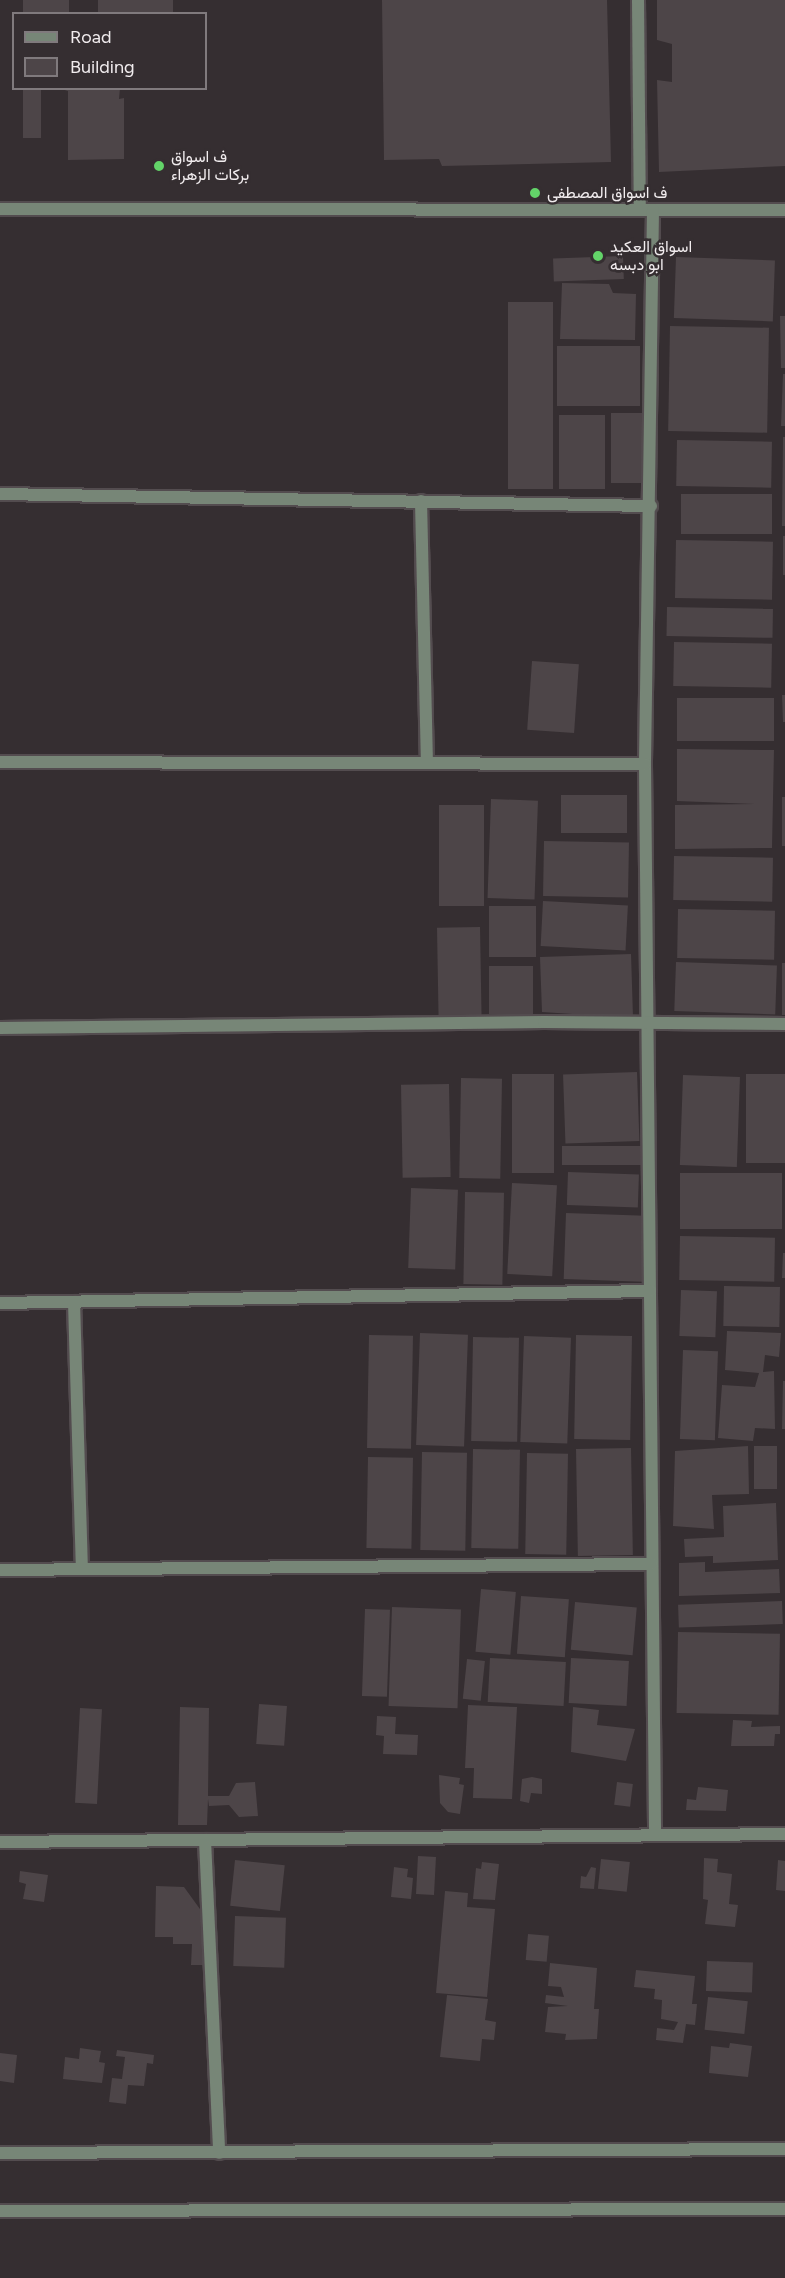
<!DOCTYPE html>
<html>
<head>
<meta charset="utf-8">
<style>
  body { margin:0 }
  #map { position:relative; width:785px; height:2278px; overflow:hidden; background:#352e31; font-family:Figtree,Vazirmatn,sans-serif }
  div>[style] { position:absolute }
  .building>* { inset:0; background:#4d4548; transform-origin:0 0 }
  .roads { filter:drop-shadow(2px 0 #534c4f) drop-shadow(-2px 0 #534c4f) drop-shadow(0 2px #534c4f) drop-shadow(0 -2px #534c4f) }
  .service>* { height:12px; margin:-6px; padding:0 6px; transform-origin:6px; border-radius:6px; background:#778677 }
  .minor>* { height:12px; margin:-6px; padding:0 6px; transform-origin:6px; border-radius:6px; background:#778677 }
  .tertiary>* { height:12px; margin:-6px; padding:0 6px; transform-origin:6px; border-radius:6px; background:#778677 }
  .dots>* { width:16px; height:16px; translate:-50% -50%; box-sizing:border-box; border:3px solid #352e31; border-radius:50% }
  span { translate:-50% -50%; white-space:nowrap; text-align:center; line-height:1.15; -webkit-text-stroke:5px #352e31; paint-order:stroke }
  .poi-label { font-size:16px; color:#f1ecee }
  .left { translate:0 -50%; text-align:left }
  .legend { position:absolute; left:12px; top:12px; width:195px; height:78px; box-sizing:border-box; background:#352e31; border:2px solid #807a7d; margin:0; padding:8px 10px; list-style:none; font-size:18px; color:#f1ecee }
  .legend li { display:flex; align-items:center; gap:12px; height:30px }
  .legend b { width:30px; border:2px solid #807a7d }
</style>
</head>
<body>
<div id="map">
  <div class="building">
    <i style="left:23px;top:0;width:46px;height:14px"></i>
    <i style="left:98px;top:0;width:75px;height:14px"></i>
    <i style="clip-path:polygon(382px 0,607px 0,611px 162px,442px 166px,439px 159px,384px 160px)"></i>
    <i style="clip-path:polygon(657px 0,785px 0,785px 166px,659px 172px,657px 80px,672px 82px,672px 44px,657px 40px)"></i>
    <i style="left:23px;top:88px;width:18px;height:50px"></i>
    <i style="clip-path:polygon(58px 88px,120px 88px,119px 99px,124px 98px,124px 159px,68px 160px,68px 91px)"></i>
    <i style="left:623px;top:256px;width:23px;height:70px;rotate:88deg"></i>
    <i style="left:676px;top:257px;width:99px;height:61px;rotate:2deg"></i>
    <i style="clip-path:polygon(562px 283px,609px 284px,613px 293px,636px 294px,635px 340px,560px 339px)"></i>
    <i style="left:508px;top:302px;width:45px;height:187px"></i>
    <i style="clip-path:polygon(780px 316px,785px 316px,785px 368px,781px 368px)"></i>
    <i style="left:670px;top:326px;width:99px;height:105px;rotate:1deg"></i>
    <i style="left:557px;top:346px;width:83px;height:60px"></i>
    <i style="clip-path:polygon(783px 374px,785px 374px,785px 426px,781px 426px)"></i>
    <i style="left:611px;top:413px;width:31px;height:70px"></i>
    <i style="left:559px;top:415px;width:46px;height:74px"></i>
    <i style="clip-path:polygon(783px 437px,785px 437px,785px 526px,782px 526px)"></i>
    <i style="left:677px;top:440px;width:95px;height:46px;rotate:1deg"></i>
    <i style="left:772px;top:494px;width:40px;height:91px;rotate:90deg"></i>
    <i style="left:783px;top:536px;width:2px;height:39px"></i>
    <i style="left:676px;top:540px;width:97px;height:58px;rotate:1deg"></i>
    <i style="left:667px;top:607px;width:106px;height:29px;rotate:1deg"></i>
    <i style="left:674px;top:642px;width:98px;height:44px;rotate:1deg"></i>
    <i style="left:532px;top:661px;width:47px;height:69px;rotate:4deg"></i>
    <i style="clip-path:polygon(782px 695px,785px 695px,785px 722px,783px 722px)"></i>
    <i style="left:677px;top:698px;width:97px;height:43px"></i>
    <i style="clip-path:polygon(677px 749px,774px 750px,772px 848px,675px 849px,675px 805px,755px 804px,677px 801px)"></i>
    <i style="left:627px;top:795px;width:38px;height:66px;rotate:90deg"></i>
    <i style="left:782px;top:797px;width:3px;height:49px"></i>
    <i style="left:491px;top:799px;width:47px;height:99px;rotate:2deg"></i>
    <i style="left:439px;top:805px;width:45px;height:101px"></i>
    <i style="left:544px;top:841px;width:85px;height:55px;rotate:1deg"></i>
    <i style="left:674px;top:856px;width:99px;height:44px;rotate:1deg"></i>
    <i style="left:543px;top:901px;width:85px;height:45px;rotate:3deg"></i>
    <i style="left:489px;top:906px;width:47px;height:51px"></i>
    <i style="left:678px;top:909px;width:97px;height:49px;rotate:1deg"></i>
    <i style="left:480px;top:927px;width:88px;height:43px;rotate:89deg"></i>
    <i style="clip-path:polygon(631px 954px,633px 1018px,542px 1012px,540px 957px)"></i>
    <i style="left:676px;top:962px;width:101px;height:49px;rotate:2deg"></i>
    <i style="left:782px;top:963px;width:3px;height:52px"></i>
    <i style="left:489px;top:966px;width:44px;height:48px"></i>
    <i style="left:637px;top:1072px;width:69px;height:74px;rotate:88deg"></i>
    <i style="left:512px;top:1074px;width:42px;height:99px"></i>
    <i style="left:746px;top:1074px;width:39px;height:89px"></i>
    <i style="left:683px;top:1075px;width:57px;height:90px;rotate:2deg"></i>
    <i style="left:461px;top:1078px;width:41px;height:100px;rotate:1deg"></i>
    <i style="left:449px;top:1084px;width:93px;height:48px;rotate:89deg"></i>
    <i style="left:642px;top:1146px;width:19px;height:80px;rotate:90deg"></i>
    <i style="left:568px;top:1172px;width:71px;height:33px;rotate:2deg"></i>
    <i style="left:782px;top:1173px;width:56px;height:102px;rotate:90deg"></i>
    <i style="left:512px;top:1183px;width:45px;height:91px;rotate:3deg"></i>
    <i style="left:411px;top:1188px;width:47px;height:80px;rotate:2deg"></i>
    <i style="left:465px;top:1192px;width:39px;height:92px;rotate:1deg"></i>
    <i style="left:566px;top:1213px;width:79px;height:66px;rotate:2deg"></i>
    <i style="left:680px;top:1236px;width:95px;height:44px;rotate:1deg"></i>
    <i style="clip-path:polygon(783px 1253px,785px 1253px,785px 1278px,782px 1278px)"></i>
    <i style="left:724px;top:1286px;width:56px;height:40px;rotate:1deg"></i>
    <i style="left:681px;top:1290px;width:36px;height:46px;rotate:2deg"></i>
    <i style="clip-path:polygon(727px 1331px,781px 1333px,779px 1357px,765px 1355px,763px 1372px,774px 1371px,775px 1429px,755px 1428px,753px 1441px,718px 1438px,722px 1385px,755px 1387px,759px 1373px,725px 1370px)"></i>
    <i style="left:420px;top:1333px;width:48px;height:112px;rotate:2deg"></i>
    <i style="left:369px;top:1335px;width:44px;height:113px;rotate:1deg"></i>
    <i style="left:576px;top:1335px;width:56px;height:104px;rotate:1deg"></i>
    <i style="left:524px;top:1336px;width:47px;height:106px;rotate:2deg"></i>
    <i style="left:473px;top:1337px;width:46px;height:104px;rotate:1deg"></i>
    <i style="left:683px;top:1350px;width:35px;height:89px;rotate:2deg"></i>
    <i style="clip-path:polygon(783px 1381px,785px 1381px,785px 1429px,782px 1429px)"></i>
    <i style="clip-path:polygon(748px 1446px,749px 1494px,712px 1495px,714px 1529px,673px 1526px,675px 1451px)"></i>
    <i style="left:754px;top:1446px;width:23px;height:43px"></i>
    <i style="left:631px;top:1448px;width:107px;height:55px;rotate:89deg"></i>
    <i style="left:473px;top:1449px;width:47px;height:99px;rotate:1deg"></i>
    <i style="left:422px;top:1452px;width:45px;height:98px;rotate:1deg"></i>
    <i style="left:527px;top:1453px;width:41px;height:101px;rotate:1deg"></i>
    <i style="left:368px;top:1457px;width:45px;height:91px;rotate:1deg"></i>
    <i style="clip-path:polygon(776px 1503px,778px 1560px,713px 1563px,713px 1556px,685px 1557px,684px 1539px,724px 1537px,723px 1506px)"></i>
    <i style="clip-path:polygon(705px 1562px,705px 1572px,779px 1569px,780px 1593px,679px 1596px,679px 1563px)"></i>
    <i style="left:481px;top:1589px;width:35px;height:63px;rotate:5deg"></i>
    <i style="left:521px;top:1596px;width:48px;height:58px;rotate:4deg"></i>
    <i style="left:782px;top:1601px;width:23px;height:104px;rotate:88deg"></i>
    <i style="left:575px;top:1602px;width:62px;height:48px;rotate:5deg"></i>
    <i style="left:392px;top:1607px;width:69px;height:99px;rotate:2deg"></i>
    <i style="left:365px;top:1609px;width:25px;height:87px;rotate:2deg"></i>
    <i style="left:678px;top:1632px;width:102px;height:81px;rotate:1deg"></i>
    <i style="left:490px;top:1658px;width:76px;height:44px;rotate:3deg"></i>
    <i style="left:571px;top:1658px;width:58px;height:45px;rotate:3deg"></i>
    <i style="left:467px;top:1659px;width:18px;height:40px;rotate:6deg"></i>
    <i style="left:259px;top:1704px;width:28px;height:40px;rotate:4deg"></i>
    <i style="clip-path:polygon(468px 1705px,517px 1707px,512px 1799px,473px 1798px,474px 1768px,465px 1768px)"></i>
    <i style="clip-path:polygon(180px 1707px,209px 1708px,208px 1796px,229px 1796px,236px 1783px,255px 1782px,258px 1816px,239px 1817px,229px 1805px,209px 1806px,208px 1799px,207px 1825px,178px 1825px)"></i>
    <i style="clip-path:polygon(573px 1707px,599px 1710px,597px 1725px,635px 1729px,626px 1761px,571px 1752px)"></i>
    <i style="left:80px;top:1708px;width:22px;height:95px;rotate:3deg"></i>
    <i style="clip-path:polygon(377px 1716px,396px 1717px,395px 1734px,418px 1735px,417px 1755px,383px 1754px,384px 1736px,376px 1735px)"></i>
    <i style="clip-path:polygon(733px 1720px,752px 1721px,751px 1727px,780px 1726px,780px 1734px,775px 1734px,774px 1746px,731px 1746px)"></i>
    <i style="clip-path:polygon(439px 1775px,460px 1778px,459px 1784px,464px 1785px,460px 1814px,448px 1812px,440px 1803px)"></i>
    <i style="clip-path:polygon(532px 1777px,542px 1779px,542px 1794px,531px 1793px,529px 1803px,520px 1801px,522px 1779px)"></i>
    <i style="left:617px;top:1782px;width:16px;height:23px;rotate:7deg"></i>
    <i style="clip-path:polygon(698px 1787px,728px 1790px,726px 1811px,686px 1810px,687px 1799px,696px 1800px)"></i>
    <i style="left:418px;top:1856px;width:18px;height:38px;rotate:3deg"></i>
    <i style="clip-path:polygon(704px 1858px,718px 1859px,717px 1872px,732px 1874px,729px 1904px,738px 1905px,735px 1927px,705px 1924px,708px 1900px,703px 1899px)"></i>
    <i style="left:601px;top:1859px;width:29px;height:30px;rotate:6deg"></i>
    <i style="left:235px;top:1860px;width:50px;height:46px;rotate:6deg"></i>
    <i style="clip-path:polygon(778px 1860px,785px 1861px,785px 1891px,776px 1890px)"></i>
    <i style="clip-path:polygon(482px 1862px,499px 1864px,495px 1900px,473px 1899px,476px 1868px,481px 1869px)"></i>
    <i style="clip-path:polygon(394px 1867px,408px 1869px,407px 1877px,413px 1878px,411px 1899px,391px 1897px)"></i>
    <i style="clip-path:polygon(591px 1867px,596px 1868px,594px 1889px,580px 1888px,581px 1876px,586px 1877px)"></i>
    <i style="clip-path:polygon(20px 1871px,48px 1875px,44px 1902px,23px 1899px,26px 1884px,19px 1882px)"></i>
    <i style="clip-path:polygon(156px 1886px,184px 1887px,205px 1916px,204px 1965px,191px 1965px,192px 1944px,173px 1944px,173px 1937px,155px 1937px)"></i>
    <i style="clip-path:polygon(445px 1891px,468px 1893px,467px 1907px,495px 1909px,487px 1997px,436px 1993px)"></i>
    <i style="left:235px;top:1916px;width:51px;height:50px;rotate:2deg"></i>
    <i style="left:528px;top:1934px;width:21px;height:26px;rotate:5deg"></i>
    <i style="left:707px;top:1961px;width:46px;height:30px;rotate:2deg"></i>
    <i style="clip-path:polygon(550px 1963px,597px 1968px,594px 2009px,599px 2009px,597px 2039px,565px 2040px,566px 2034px,545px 2032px,548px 2007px,568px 2006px,545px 2003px,546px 1995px,564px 1997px,561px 1987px,548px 1986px)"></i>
    <i style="clip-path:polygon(636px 1970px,695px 1976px,692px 2004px,697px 2004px,695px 2025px,686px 2024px,683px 2043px,656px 2040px,657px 2028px,674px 2030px,678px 2022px,661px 2019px,662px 2000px,654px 1999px,655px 1989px,634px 1987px)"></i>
    <i style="clip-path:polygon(447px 1995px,488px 1999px,485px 2020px,496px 2022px,494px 2040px,482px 2039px,480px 2061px,440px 2057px)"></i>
    <i style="left:708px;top:1997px;width:40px;height:33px;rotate:6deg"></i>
    <i style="clip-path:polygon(730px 2043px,752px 2046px,748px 2077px,709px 2073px,711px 2046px,729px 2048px)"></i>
    <i style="clip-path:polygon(80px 2048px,101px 2051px,99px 2062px,105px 2063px,102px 2083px,63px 2079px,65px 2057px,79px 2059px)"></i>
    <i style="clip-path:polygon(117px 2050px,154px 2055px,153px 2064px,147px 2063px,144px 2086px,128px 2085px,126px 2104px,109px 2102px,112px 2078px,122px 2079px,125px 2057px,116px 2056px)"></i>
    <i style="clip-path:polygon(0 2053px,17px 2055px,14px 2083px,0 2081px)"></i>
  </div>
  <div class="roads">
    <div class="service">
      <i style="left:421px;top:501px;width:262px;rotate:88.7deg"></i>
    </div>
    <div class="minor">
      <i style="left:638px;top:0;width:210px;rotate:89.5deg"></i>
      <i style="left:0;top:209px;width:785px;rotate:0.07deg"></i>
      <i style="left:653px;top:210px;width:554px;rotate:90.83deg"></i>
      <i style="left:645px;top:764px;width:1068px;rotate:89.46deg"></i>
      <i style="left:0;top:494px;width:651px;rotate:1.06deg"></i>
      <i style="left:0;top:762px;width:645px;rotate:0.18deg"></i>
      <i style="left:0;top:1028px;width:544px;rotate:-0.63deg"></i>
      <i style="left:544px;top:1022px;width:241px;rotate:0.5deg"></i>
      <i style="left:74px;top:1302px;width:267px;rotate:88.3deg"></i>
      <i style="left:0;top:1303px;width:650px;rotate:-1.06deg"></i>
      <i style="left:0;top:1570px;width:652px;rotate:-0.53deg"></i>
      <i style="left:205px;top:1840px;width:313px;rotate:87.4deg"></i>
      <i style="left:0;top:1842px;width:785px;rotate:-0.58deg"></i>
    </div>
    <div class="tertiary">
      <i style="left:0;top:2153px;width:785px;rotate:-0.29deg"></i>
      <i style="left:0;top:2211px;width:785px;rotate:-0.15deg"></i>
    </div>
  </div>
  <div class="dots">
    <i style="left:159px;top:166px;background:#63d469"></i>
    <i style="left:535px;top:193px;background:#63d469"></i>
    <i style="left:598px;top:256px;background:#63d469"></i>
  </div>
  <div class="poi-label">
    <span class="left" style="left:171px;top:166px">ف اسواق<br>بركات الزهراء</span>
    <span class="left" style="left:547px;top:193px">ف اسواق المصطفى</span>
    <span class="left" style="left:610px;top:256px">اسواق العكيد<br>ابو دبسه</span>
  </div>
  <ul class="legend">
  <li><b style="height:8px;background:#778677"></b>Road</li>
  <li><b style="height:16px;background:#4d4548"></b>Building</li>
  </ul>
</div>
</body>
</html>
